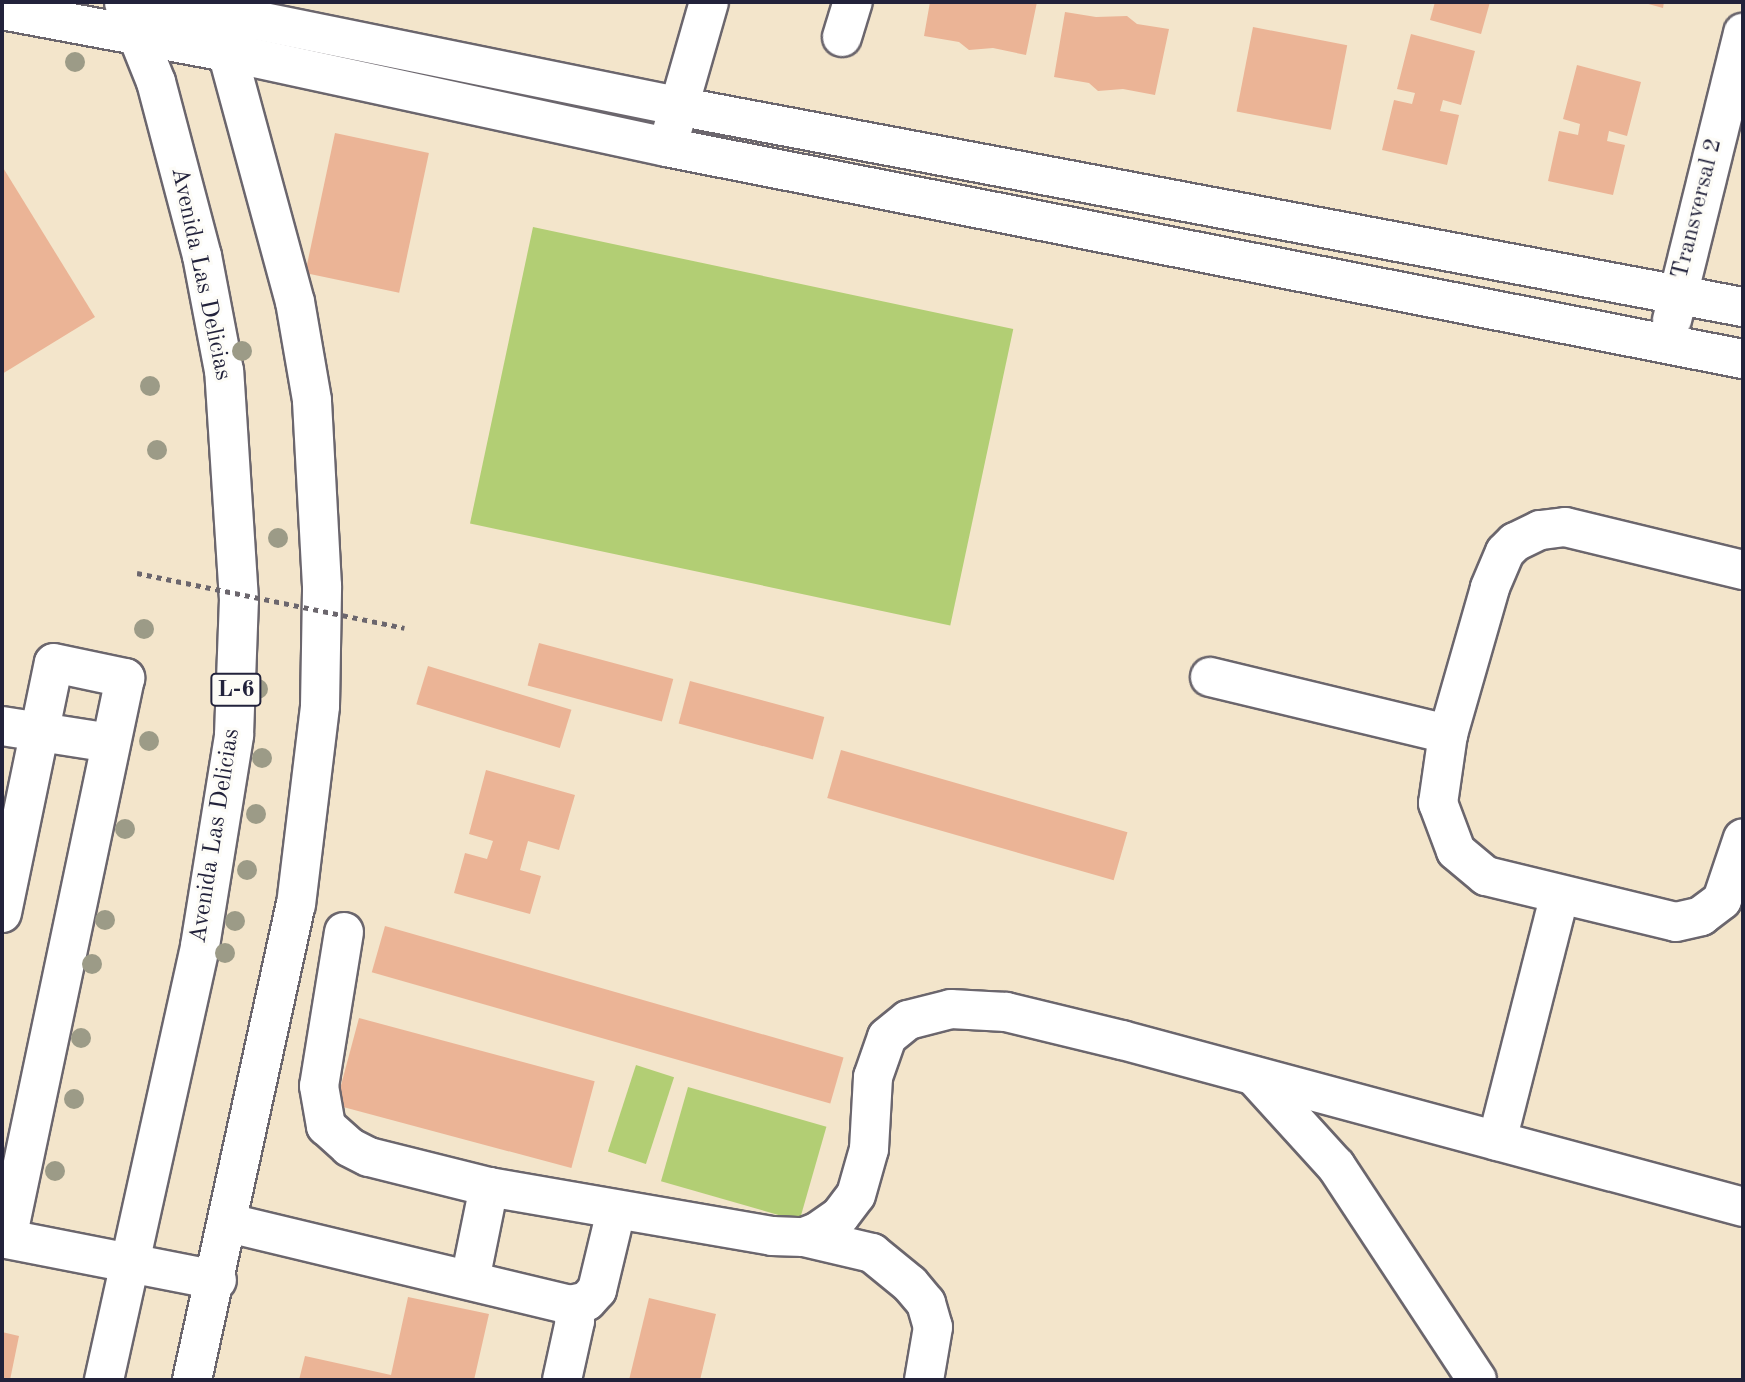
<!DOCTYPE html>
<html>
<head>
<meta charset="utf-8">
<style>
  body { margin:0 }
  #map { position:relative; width:1745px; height:1382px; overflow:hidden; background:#f3e5cb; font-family:"Old Standard TT",serif }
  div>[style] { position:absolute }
  .green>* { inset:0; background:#b2ce74; transform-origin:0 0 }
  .building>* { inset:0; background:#ebb496; transform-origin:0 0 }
  .roads { filter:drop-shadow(2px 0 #6b666d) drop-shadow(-2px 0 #6b666d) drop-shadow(0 2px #6b666d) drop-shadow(0 -2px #6b666d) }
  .minor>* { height:38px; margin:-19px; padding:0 19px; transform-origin:19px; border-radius:19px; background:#fff }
  .major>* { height:38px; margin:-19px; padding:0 19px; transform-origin:19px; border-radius:19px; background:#fff }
  .path-bridge>* { height:4.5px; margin-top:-2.25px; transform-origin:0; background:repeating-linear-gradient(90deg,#6b666d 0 5px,transparent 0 10px) }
  .trees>* { width:20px; height:20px; margin:-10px; border-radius:50%; background:#9c9b87 }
  span { translate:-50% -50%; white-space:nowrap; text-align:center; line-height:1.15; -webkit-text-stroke:6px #fdfcf7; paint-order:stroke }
  .shield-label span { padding:2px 5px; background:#fdfcf7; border:2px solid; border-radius:5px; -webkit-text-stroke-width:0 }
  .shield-label { font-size:23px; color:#22223b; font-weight:700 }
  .street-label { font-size:24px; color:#22223b }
  .frame { position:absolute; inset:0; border:4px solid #22223b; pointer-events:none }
</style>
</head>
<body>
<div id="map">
  <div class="green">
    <i style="left:533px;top:227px;width:491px;height:303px;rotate:12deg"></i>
    <i style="left:636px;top:1065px;width:40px;height:91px;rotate:18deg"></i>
    <i style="left:688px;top:1087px;width:144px;height:98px;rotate:16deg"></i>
  </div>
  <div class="building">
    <i style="clip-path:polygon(930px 2px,1037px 2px,1026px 55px,993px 48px,969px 50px,959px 42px,924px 36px)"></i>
    <i style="clip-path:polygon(1435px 2px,1490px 2px,1481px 34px,1430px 20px)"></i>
    <i style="clip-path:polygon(1641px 2px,1664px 2px,1663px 8px)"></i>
    <i style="clip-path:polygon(1065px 12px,1096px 17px,1127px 16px,1137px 24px,1169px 29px,1155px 95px,1123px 89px,1098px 91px,1089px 83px,1054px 77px)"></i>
    <i style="left:1253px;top:27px;width:96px;height:86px;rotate:11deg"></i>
    <i style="clip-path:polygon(1411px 34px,1475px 51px,1461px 105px,1443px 100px,1440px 111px,1459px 115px,1447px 165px,1382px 150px,1394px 100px,1412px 104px,1415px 93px,1397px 89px)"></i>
    <i style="clip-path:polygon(1577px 65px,1641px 82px,1627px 136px,1609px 131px,1607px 141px,1625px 145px,1613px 195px,1548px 181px,1559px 131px,1578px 135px,1580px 124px,1563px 119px)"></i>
    <i style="left:335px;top:133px;width:96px;height:143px;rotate:12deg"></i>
    <i style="clip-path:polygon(2px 166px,95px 317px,2px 374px)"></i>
    <i style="left:539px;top:643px;width:139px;height:44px;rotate:15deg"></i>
    <i style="left:428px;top:666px;width:150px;height:40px;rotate:17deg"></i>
    <i style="left:690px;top:681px;width:139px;height:44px;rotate:15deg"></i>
    <i style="left:841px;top:750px;width:298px;height:50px;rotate:16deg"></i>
    <i style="clip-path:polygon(486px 770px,575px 795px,559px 850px,528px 841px,520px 870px,541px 876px,530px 914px,454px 893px,465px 853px,487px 859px,493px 841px,469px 834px)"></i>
    <i style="left:385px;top:926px;width:477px;height:48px;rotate:16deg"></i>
    <i style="left:359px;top:1018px;width:244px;height:90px;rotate:15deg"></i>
    <i style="clip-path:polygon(408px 1297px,489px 1314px,474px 1380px,299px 1380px,305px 1356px,391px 1375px)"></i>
    <i style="clip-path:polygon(649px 1298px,716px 1314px,700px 1380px,629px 1380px)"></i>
    <i style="clip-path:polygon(2px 1332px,19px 1336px,10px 1380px,2px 1380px)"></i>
  </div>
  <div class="roads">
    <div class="minor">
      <i style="left:125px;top:5px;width:130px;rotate:6.6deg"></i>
      <i style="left:254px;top:20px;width:437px;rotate:11.5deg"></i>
      <i style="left:682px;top:107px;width:1080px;rotate:10.68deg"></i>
      <i style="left:2px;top:10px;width:229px;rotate:10.6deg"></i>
      <i style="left:227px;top:52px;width:449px;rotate:12.2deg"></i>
      <i style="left:666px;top:147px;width:1098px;rotate:11.14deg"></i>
      <i style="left:842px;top:37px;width:37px;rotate:-73deg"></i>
      <i style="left:672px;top:131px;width:134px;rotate:-74deg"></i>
      <i style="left:1672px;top:320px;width:296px;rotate:-76.1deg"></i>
      <i style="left:1743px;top:570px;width:183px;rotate:-166.4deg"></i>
      <i style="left:1565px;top:527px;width:25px;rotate:173deg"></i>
      <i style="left:1540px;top:530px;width:28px;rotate:154deg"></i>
      <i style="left:1515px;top:542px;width:14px;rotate:135deg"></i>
      <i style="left:1505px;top:552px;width:39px;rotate:113deg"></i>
      <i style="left:1490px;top:588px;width:152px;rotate:106deg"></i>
      <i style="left:1448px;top:734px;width:70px;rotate:98.2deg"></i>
      <i style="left:1438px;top:803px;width:51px;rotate:69.4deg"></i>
      <i style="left:1456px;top:851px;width:39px;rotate:40deg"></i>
      <i style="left:1486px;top:876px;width:195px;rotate:13.6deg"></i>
      <i style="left:1676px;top:922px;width:26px;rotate:-13deg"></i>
      <i style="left:1701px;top:916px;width:26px;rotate:-37deg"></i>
      <i style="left:1722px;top:900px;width:65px;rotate:-71.3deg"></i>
      <i style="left:1210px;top:677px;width:245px;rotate:13.5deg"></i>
      <i style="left:2px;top:726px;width:110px;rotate:8.9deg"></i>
      <i style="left:2px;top:913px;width:255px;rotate:-78.3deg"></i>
      <i style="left:54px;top:663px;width:73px;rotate:11.9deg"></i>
      <i style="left:125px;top:678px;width:573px;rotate:101.88deg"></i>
      <i style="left:344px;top:932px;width:156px;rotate:99.2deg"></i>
      <i style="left:319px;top:1086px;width:41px;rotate:80.1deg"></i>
      <i style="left:326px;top:1126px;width:31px;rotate:42deg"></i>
      <i style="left:349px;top:1147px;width:22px;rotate:27deg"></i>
      <i style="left:369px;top:1157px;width:124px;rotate:14deg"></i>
      <i style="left:489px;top:1187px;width:287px;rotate:9.8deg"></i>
      <i style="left:772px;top:1236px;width:32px;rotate:2deg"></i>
      <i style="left:804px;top:1237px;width:14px;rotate:-21deg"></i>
      <i style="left:817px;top:1232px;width:28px;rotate:-35deg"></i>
      <i style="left:840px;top:1216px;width:26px;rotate:-53deg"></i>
      <i style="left:856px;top:1195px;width:48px;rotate:-74.2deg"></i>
      <i style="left:869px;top:1149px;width:72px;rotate:-86.8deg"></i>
      <i style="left:873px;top:1077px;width:42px;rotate:-70.7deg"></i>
      <i style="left:887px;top:1037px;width:27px;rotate:-39deg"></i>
      <i style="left:908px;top:1020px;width:44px;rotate:-14.3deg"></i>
      <i style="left:951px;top:1009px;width:55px;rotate:3.1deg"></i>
      <i style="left:1006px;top:1012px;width:119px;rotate:13.6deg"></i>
      <i style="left:1122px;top:1040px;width:643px;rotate:15.05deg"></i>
      <i style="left:1254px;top:1076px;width:122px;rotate:47.7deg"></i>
      <i style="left:1336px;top:1166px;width:256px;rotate:56.6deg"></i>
      <i style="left:1497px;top:1141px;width:252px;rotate:-75.7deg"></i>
      <i style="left:229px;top:1223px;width:351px;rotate:13.5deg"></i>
      <i style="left:570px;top:1305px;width:17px;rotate:-13deg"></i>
      <i style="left:587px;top:1301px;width:15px;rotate:-48deg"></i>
      <i style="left:597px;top:1290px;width:81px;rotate:-76.5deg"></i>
      <i style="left:804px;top:1237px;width:70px;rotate:13.2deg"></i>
      <i style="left:872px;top:1253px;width:49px;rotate:39.2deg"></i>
      <i style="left:910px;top:1284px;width:25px;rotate:50deg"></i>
      <i style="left:926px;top:1303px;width:25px;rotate:74deg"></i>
      <i style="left:933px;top:1327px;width:54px;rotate:99.6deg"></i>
      <i style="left:2px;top:1238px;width:219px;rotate:11.1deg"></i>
      <i style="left:470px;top:1280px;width:95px;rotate:-78.5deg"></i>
      <i style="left:562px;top:1380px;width:60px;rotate:-77.6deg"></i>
      <i style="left:575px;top:1321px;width:17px;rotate:-107deg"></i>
    </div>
    <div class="major">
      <i style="left:104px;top:1380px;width:444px;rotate:-77.5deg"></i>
      <i style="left:200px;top:946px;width:214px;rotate:-80.8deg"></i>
      <i style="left:234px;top:735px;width:135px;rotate:-87.9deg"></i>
      <i style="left:239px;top:600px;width:229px;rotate:-93.7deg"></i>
      <i style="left:224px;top:371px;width:117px;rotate:-100.8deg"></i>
      <i style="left:202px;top:256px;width:180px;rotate:-104.8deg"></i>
      <i style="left:156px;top:82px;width:86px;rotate:-111.8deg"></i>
      <i style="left:192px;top:1380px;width:486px;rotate:-77.7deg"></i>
      <i style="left:296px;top:905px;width:200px;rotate:-83.1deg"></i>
      <i style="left:320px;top:706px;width:120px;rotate:-89deg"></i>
      <i style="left:322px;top:586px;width:186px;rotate:-93.1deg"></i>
      <i style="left:312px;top:400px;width:99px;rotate:-99.8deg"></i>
      <i style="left:295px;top:302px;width:259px;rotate:-105.2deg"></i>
      <i style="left:227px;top:52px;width:54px;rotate:-112.8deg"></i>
    </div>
  </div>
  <div class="path-bridge">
    <i style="left:137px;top:573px;width:273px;rotate:11.6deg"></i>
  </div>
  <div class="trees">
    <i style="left:75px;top:62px"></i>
    <i style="left:242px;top:351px"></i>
    <i style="left:150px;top:386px"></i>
    <i style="left:157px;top:450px"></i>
    <i style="left:278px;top:538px"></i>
    <i style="left:144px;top:629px"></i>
    <i style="left:258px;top:689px"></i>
    <i style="left:149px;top:741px"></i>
    <i style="left:262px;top:758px"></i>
    <i style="left:256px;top:814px"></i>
    <i style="left:125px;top:829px"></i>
    <i style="left:247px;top:870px"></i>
    <i style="left:105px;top:920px"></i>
    <i style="left:235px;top:921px"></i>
    <i style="left:225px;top:953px"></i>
    <i style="left:92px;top:964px"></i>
    <i style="left:81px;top:1038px"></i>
    <i style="left:74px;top:1099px"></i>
    <i style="left:55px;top:1171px"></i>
  </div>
  <div class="shield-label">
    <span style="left:236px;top:690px">L-6</span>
  </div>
  <div class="street-label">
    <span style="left:1698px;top:209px;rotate:-76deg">Transversal 2</span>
    <span style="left:200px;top:274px;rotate:78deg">Avenida Las Delicias</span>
    <span style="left:216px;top:836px;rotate:-81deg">Avenida Las Delicias</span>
  </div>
  <div class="frame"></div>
</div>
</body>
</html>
